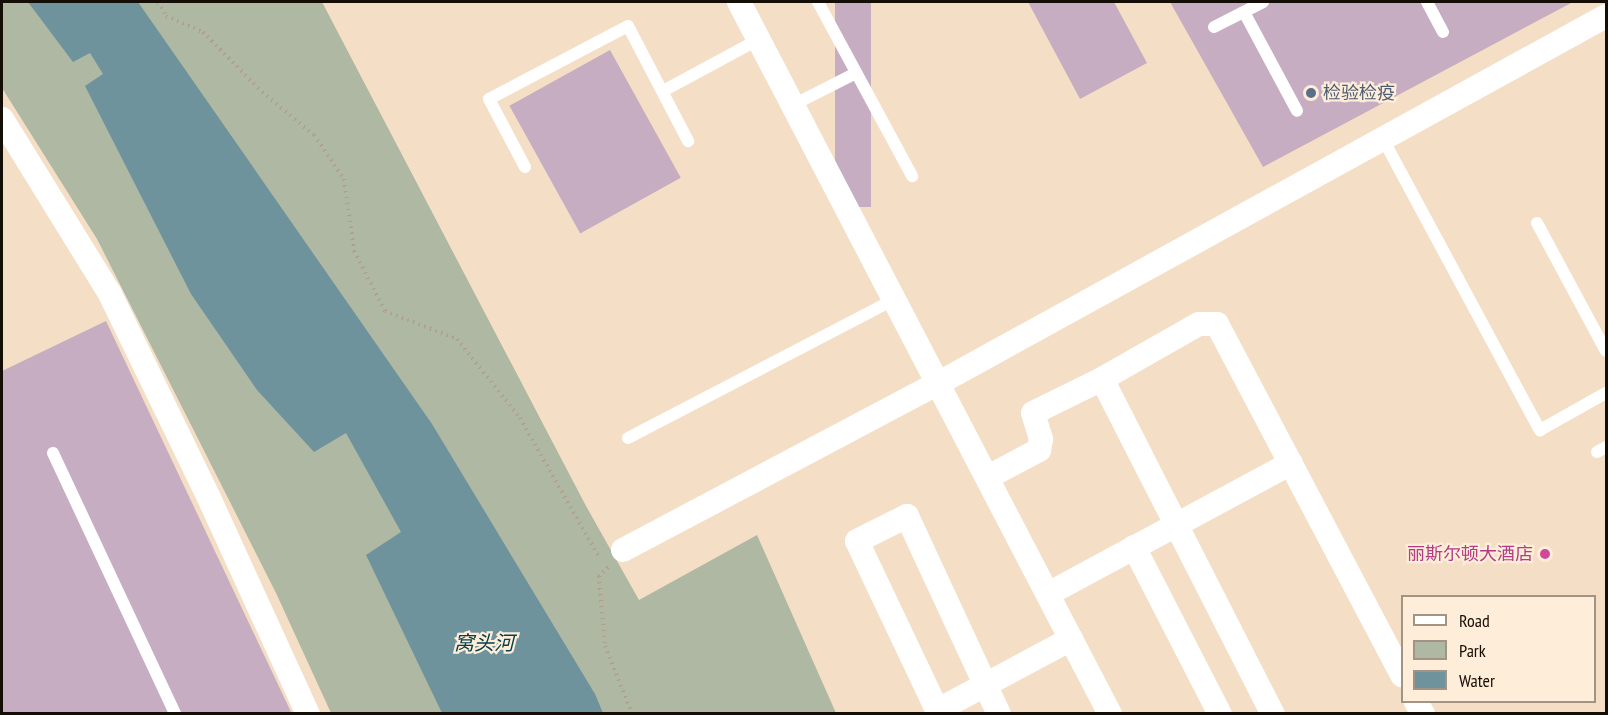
<!DOCTYPE html>
<html>
<head>
<meta charset="utf-8">
<style>
  body { margin:0 }
  #map { position:relative; width:1608px; height:715px; overflow:hidden; background:#f4dfc6; font-family:"PT Sans Narrow","Noto Sans SC",sans-serif }
  div>[style] { position:absolute }
  .green>* { inset:0; background:#aeb8a2 }
  .water>* { inset:0; background:#6f939d }
  .building>* { inset:0; background:#c7adc2; transform-origin:0 0 }
  .path>* { height:4px; margin-top:-2px; transform-origin:0; background:repeating-linear-gradient(90deg,#b09f8b 0 1.5px,transparent 0 6px) }
  .service>* { height:12px; margin:-6px; padding:0 6px; transform-origin:6px; border-radius:6px; background:#fff }
  .minor>* { height:24px; margin:-12px; padding:0 12px; transform-origin:12px; border-radius:12px; background:#fff }
  .dots>* { width:16px; height:16px; translate:-50% -50%; box-sizing:border-box; border:3px solid #feedd8; border-radius:50% }
  span { translate:-50% -50%; white-space:nowrap; text-align:center; line-height:1.15; -webkit-text-stroke:4.5px #feedd8; paint-order:stroke }
  .service-label { font-size:18px; color:#4e5e75 }
  .left { translate:0 -50%; text-align:left }
  .hotel-label { font-size:18px; color:#b23c85 }
  .right { translate:-100% -50%; text-align:right }
  .water-label { font-size:20px; color:#06404c; font-style:italic }
  .frame { position:absolute; inset:0; border:3px solid #150e06; pointer-events:none }
  .legend { position:absolute; left:1401px; top:595px; width:195px; height:108px; box-sizing:border-box; background:#feedd8; border:2px solid #a19484; margin:0; padding:8px 10px; list-style:none; font-size:18px; color:#150e06 }
  .legend li { display:flex; align-items:center; gap:12px; height:30px }
  .legend b { width:30px; border:2px solid #a19484 }
</style>
</head>
<body>
<div id="map">
  <div class="green">
    <i style="clip-path:polygon(2px 2px,322px 2px,586px 506px,639px 600px,757px 535px,836px 713px,331px 713px,276px 593px,97px 239px,2px 88px)"></i>
  </div>
  <div class="water">
    <i style="clip-path:polygon(28px 2px,138px 2px,432px 424px,595px 694px,603px 713px,442px 713px,366px 555px,401px 532px,346px 433px,314px 452px,257px 390px,191px 294px,85px 86px,103px 74px,90px 53px,73px 62px)"></i>
  </div>
  <div class="building">
    <i style="left:835px;top:2px;width:36px;height:205px"></i>
    <i style="clip-path:polygon(1028px 2px,1114px 2px,1147px 63px,1080px 99px)"></i>
    <i style="clip-path:polygon(1170px 2px,1573px 2px,1263px 167px)"></i>
    <i style="left:610px;top:50px;width:146px;height:115px;rotate:61deg"></i>
    <i style="clip-path:polygon(106px 321px,292px 714px,2px 714px,2px 371px)"></i>
  </div>
  <div class="path">
    <i style="left:158px;top:2px;width:16px;rotate:60deg"></i>
    <i style="left:166px;top:16px;width:40px;rotate:23.4deg"></i>
    <i style="left:203px;top:32px;width:84px;rotate:45.5deg"></i>
    <i style="left:262px;top:92px;width:67px;rotate:39.6deg"></i>
    <i style="left:314px;top:135px;width:53px;rotate:55.7deg"></i>
    <i style="left:344px;top:179px;width:73px;rotate:82.1deg"></i>
    <i style="left:354px;top:251px;width:68px;rotate:62.7deg"></i>
    <i style="left:385px;top:311px;width:77px;rotate:21.3deg"></i>
    <i style="left:457px;top:339px;width:101px;rotate:51.4deg"></i>
    <i style="left:520px;top:418px;width:160px;rotate:60.4deg"></i>
    <i style="left:608px;top:567px;width:13px;rotate:135deg"></i>
    <i style="left:599px;top:576px;width:70px;rotate:85.1deg"></i>
    <i style="left:605px;top:646px;width:73px;rotate:68.3deg"></i>
  </div>
  <div class="service">
    <i style="left:818px;top:2px;width:198px;rotate:61.6deg"></i>
    <i style="left:1427px;top:2px;width:34px;rotate:62deg"></i>
    <i style="left:1244px;top:12px;width:112px;rotate:61.8deg"></i>
    <i style="left:1214px;top:27px;width:55px;rotate:-27deg"></i>
    <i style="left:663px;top:91px;width:109px;rotate:-28.4deg"></i>
    <i style="left:793px;top:105px;width:71px;rotate:-26.9deg"></i>
    <i style="left:1383px;top:139px;width:331px;rotate:61.7deg"></i>
    <i style="left:1540px;top:430px;width:76px;rotate:-29.3deg"></i>
    <i style="left:525px;top:167px;width:77px;rotate:-117.9deg"></i>
    <i style="left:489px;top:99px;width:157px;rotate:-27.7deg"></i>
    <i style="left:628px;top:26px;width:130px;rotate:62.4deg"></i>
    <i style="left:1537px;top:223px;width:145px;rotate:61.7deg"></i>
    <i style="left:628px;top:438px;width:301px;rotate:-27.5deg"></i>
    <i style="left:1597px;top:452px;width:10px;rotate:-29deg"></i>
    <i style="left:53px;top:453px;width:288px;rotate:64.9deg"></i>
  </div>
  <div class="minor">
    <i style="left:739px;top:2px;width:803px;rotate:62.48deg"></i>
    <i style="left:2px;top:119px;width:206px;rotate:58.3deg"></i>
    <i style="left:110px;top:294px;width:227px;rotate:64.1deg"></i>
    <i style="left:209px;top:498px;width:238px;rotate:65.4deg"></i>
    <i style="left:1102px;top:379px;width:376px;rotate:63deg"></i>
    <i style="left:988px;top:477px;width:58px;rotate:-27.9deg"></i>
    <i style="left:1039px;top:450px;width:11px;rotate:-80deg"></i>
    <i style="left:1041px;top:439px;width:27px;rotate:-107deg"></i>
    <i style="left:1033px;top:413px;width:77px;rotate:-26.2deg"></i>
    <i style="left:1102px;top:379px;width:112px;rotate:-29.6deg"></i>
    <i style="left:1199px;top:324px;width:18px"></i>
    <i style="left:1217px;top:324px;width:397px;rotate:62.2deg"></i>
    <i style="left:1134px;top:547px;width:188px;rotate:62.8deg"></i>
    <i style="left:623px;top:550px;width:357px;rotate:-27.9deg"></i>
    <i style="left:939px;top:383px;width:761px;rotate:-28.82deg"></i>
    <i style="left:1048px;top:594px;width:276px;rotate:-28.3deg"></i>
    <i style="left:1416px;top:702px;width:14px;rotate:60deg"></i>
    <i style="left:938px;top:710px;width:151px;rotate:-28.1deg"></i>
    <i style="left:939px;top:714px;width:191px;rotate:-115.4deg"></i>
    <i style="left:857px;top:541px;width:56px;rotate:-26.6deg"></i>
    <i style="left:907px;top:516px;width:218px;rotate:65.1deg"></i>
  </div>
  <div class="dots">
    <i style="left:1311px;top:93px;background:#5c6f8a"></i>
    <i style="left:1545px;top:554px;background:#d1479c"></i>
  </div>
  <div class="service-label">
    <span class="left" style="left:1323px;top:93px">检验检疫</span>
  </div>
  <div class="hotel-label">
    <span class="right" style="left:1533px;top:554px">丽斯尔顿大酒店</span>
  </div>
  <div class="water-label">
    <span style="left:484px;top:643px">窝头河</span>
  </div>
  <div class="frame"></div>
  <ul class="legend">
  <li><b style="height:8px;background:#fff"></b>Road</li>
  <li><b style="height:16px;background:#aeb8a2"></b>Park</li>
  <li><b style="height:16px;background:#6f939d"></b>Water</li>
  </ul>
</div>
</body>
</html>
